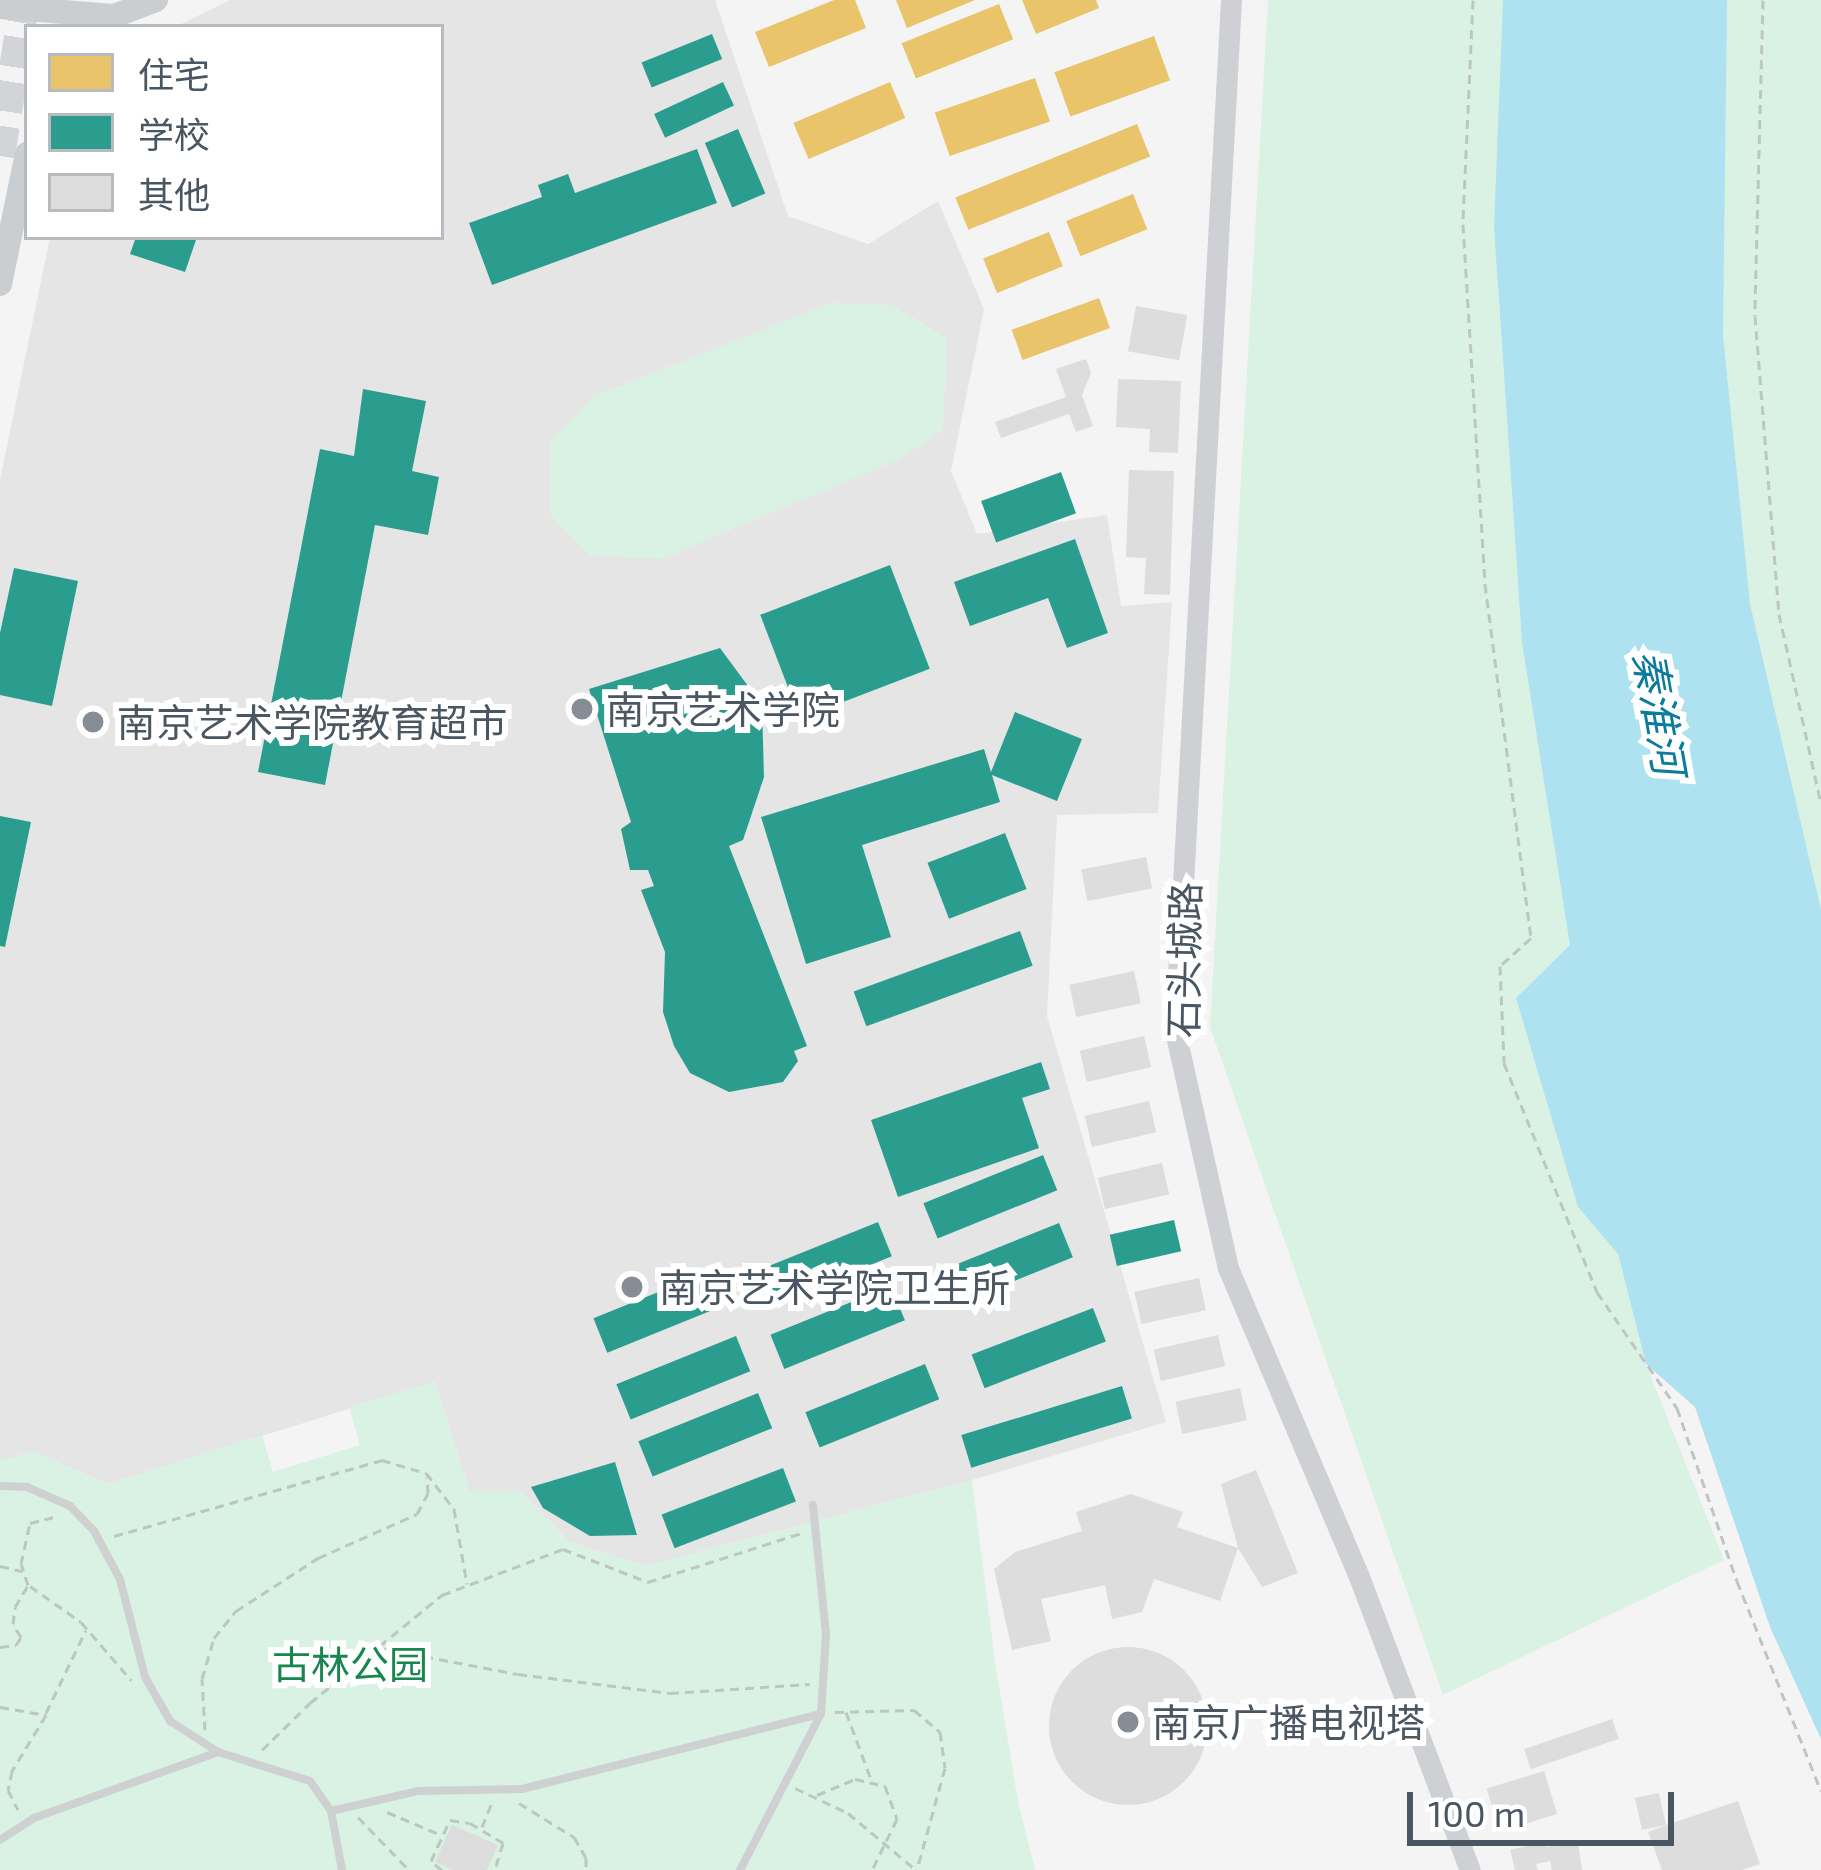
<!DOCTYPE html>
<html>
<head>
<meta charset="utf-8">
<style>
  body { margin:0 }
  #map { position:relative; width:1821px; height:1870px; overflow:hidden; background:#f4f4f4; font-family:"Exo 2","Noto Sans SC",sans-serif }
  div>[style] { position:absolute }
  .education>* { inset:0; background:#e6e5e6 }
  .green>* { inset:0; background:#d9f2e3 }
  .water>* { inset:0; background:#aee2f0 }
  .homes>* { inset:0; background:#e9c46a; transform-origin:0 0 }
  .schools>* { inset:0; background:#2a9d8f; transform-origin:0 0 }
  .building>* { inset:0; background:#ddddde; transform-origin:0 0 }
  .round { border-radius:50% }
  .highway-tunnel>* { height:30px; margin-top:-15px; transform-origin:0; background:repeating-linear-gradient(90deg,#d2d4d7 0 30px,transparent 0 45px) }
  .path>* { height:3px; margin-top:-1.5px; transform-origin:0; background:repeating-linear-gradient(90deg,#bcc7c4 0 9px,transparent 0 15px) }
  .lane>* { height:8px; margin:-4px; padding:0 4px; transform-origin:4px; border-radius:4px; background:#ced0d2 }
  .secondary>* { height:21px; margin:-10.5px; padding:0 10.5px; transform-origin:10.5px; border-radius:10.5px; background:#ced0d4 }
  .primary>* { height:24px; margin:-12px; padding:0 12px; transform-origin:12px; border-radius:12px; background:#caced1 }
  .dots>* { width:33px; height:33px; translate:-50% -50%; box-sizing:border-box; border:6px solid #fff; border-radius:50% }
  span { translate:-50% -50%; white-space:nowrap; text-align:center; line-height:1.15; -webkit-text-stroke:12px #fff; paint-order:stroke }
  .poi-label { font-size:39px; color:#4a5661 }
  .left { translate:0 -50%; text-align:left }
  .street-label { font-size:39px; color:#4a5661 }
  .park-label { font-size:39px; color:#17864f }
  .water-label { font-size:42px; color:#0c7c9b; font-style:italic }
  .legend { position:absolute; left:24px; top:24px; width:420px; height:216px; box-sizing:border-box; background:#fff; border:3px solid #b7bbc0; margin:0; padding:15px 21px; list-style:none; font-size:36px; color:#4a5661 }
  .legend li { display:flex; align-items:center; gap:24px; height:60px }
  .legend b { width:60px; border:3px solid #b7bbc0 }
  .scale { position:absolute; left:1407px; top:1792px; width:267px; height:54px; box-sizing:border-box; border:6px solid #4a5661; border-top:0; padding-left:15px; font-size:36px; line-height:42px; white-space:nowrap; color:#4a5661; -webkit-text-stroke:9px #fff; paint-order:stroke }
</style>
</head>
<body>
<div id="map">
  <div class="education">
    <i style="clip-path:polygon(230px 0,715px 0,788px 216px,868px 244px,938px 201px,984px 309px,951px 471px,977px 534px,1107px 515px,1121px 606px,1172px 602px,1158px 813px,1057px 815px,1047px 1016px,1166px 1422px,972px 1480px,645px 1566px,569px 1542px,521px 1491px,469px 1491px,435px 1382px,108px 1484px,34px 1452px,0 1461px,0 480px,50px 237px,441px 237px,441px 27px,175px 27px)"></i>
  </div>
  <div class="green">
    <i style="clip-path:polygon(evenodd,1268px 0,1821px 0,1821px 1060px,1578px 1207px,1618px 1254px,1646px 1364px,1724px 1560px,1443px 1695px,1210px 1027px,1268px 0,1497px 274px,1565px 911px,1522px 643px,1497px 274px)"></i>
    <i style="clip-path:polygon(832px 303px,892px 305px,947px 338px,943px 430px,898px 460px,661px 559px,588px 555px,550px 514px,551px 441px,594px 396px)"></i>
    <i style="clip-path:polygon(435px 1382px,469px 1491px,521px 1491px,569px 1542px,645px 1566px,972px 1480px,996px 1669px,1018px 1802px,1035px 1870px,0 1870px,0 1461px,34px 1452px,108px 1484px,262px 1435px,273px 1472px,360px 1445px,349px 1407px)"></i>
  </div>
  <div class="water">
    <i style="clip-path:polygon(1503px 0,1727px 0,1723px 335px,1750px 604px,1821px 910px,1821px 1739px,1770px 1627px,1695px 1407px,1646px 1364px,1618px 1254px,1578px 1207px,1516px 998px,1570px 945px,1522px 643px,1494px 227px)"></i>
  </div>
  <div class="homes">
    <i style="clip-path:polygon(834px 0,855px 0,866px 28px,769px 67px,755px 32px)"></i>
    <i style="clip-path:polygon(896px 0,975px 0,907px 28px)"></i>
    <i style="clip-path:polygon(1022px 0,1096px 0,1099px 8px,1036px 34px)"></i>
    <i style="left:999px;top:4px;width:38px;height:105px;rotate:68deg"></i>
    <i style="left:1154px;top:36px;width:47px;height:106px;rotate:70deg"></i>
    <i style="left:1035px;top:78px;width:46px;height:106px;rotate:71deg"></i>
    <i style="left:890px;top:82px;width:39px;height:105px;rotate:67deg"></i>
    <i style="left:1137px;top:124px;width:35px;height:196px;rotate:68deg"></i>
    <i style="left:1133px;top:194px;width:38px;height:72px;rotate:68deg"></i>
    <i style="left:1049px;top:232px;width:37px;height:71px;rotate:68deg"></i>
    <i style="left:1099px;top:298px;width:32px;height:93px;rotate:70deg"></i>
  </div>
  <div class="schools">
    <i style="left:712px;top:34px;width:27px;height:76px;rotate:68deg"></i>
    <i style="left:723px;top:82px;width:26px;height:76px;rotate:65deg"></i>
    <i style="left:738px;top:129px;width:70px;height:36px;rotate:67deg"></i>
    <i style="clip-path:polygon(697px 149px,717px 203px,492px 285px,469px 223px,542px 197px,538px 185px,568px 174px,575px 193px)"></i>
    <i style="clip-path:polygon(136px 237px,197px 237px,185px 272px,130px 254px)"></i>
    <i style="clip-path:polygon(363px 389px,426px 401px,412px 471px,439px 477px,428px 535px,375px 525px,325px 785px,258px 772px,320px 449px,354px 456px)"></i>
    <i style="left:1061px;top:472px;width:44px;height:85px;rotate:70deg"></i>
    <i style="clip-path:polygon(1075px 539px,1108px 633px,1067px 648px,1048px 598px,970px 626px,954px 582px)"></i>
    <i style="left:890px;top:565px;width:111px;height:139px;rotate:69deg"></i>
    <i style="clip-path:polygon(14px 568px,78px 581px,52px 706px,0 695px,0 633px)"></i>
    <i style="clip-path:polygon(720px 648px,762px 705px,764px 777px,743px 840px,729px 846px,807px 1046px,794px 1051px,798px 1061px,783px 1082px,729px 1092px,690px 1073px,674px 1046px,663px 1012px,665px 952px,641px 890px,654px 886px,648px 870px,630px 870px,621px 829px,631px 822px,589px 689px)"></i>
    <i style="clip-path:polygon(1015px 712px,1082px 739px,1057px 801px,992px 775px,1000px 802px,862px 845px,891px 937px,806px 964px,761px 817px,984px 749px,991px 772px)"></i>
    <i style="clip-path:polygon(0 816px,31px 822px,5px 947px,0 946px)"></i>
    <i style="left:1005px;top:833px;width:60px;height:83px;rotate:69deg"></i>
    <i style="left:1020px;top:931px;width:37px;height:177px;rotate:70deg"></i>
    <i style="clip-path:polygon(1041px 1062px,1050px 1089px,1022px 1098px,1039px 1148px,898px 1197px,871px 1120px)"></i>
    <i style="left:1043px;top:1155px;width:38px;height:129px;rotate:68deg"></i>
    <i style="left:1174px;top:1220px;width:32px;height:66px;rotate:77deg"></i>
    <i style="left:878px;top:1222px;width:37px;height:129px;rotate:68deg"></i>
    <i style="left:1059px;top:1223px;width:37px;height:129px;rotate:68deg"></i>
    <i style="left:713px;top:1270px;width:37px;height:129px;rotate:68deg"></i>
    <i style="left:891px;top:1286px;width:37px;height:130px;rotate:68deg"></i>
    <i style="left:1093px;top:1308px;width:36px;height:130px;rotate:69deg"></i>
    <i style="left:736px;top:1336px;width:38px;height:129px;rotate:68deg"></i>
    <i style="left:925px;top:1364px;width:38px;height:129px;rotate:68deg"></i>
    <i style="left:1122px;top:1386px;width:34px;height:168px;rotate:73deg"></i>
    <i style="left:758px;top:1393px;width:38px;height:129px;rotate:68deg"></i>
    <i style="clip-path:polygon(615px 1462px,637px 1535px,590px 1536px,543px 1508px,531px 1487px)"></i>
    <i style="left:783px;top:1468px;width:36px;height:130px;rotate:69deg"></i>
  </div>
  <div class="building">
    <i style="left:1136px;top:306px;width:52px;height:46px;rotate:10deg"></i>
    <i style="clip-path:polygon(1086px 359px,1091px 373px,1082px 395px,1093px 426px,1076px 432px,1069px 414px,1001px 438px,995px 422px,1066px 397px,1056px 369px)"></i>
    <i style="clip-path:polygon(1118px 379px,1181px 381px,1178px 453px,1149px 452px,1150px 429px,1116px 427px)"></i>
    <i style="clip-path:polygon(1129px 470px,1174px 471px,1170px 595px,1144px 594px,1146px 558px,1126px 557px)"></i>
    <i style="left:1146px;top:857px;width:32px;height:66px;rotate:79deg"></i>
    <i style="left:1134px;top:971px;width:33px;height:66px;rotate:78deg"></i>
    <i style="left:1144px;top:1036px;width:32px;height:66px;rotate:77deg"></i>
    <i style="left:1149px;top:1101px;width:32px;height:66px;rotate:77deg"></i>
    <i style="left:1162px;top:1163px;width:32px;height:66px;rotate:77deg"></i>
    <i style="left:1199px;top:1278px;width:33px;height:66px;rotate:78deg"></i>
    <i style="left:1218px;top:1335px;width:32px;height:66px;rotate:77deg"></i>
    <i style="left:1240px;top:1388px;width:33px;height:66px;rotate:78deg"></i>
    <i style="clip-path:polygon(1256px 1470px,1298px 1573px,1262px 1587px,1238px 1548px,1221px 1484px)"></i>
    <i style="clip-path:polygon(1131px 1494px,1183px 1512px,1177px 1527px,1238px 1548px,1220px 1601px,1154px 1579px,1142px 1612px,1112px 1619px,1105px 1585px,1041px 1599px,1051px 1641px,1012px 1650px,994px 1569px,1015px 1552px,1082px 1531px,1076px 1512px)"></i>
    <i class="round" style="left:1049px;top:1647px;width:158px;height:158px"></i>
    <i style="left:1612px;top:1719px;width:21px;height:93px;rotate:71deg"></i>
    <i style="left:1544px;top:1771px;width:45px;height:60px;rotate:73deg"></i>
    <i style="clip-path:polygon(1659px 1793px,1666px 1825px,1738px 1801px,1760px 1864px,1742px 1870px,1662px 1870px,1648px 1832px,1666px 1825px,1642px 1830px,1635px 1798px)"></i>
    <i style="clip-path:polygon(452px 1825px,498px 1845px,487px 1870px,453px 1870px,435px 1862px)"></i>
    <i style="clip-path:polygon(1546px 1841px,1547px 1847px,1578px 1842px,1582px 1870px,1552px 1870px,1550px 1861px,1536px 1864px,1538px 1870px,1515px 1870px,1510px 1850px)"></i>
  </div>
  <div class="highway-tunnel">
    <i style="left:0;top:156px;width:158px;rotate:-80.9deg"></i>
  </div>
  <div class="path">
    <i style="left:1473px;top:0;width:224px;rotate:92.6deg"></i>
    <i style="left:1463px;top:224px;width:361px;rotate:86.5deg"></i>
    <i style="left:1485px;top:584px;width:357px;rotate:82.6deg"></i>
    <i style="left:1531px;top:938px;width:42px;rotate:137.9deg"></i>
    <i style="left:1500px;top:966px;width:97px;rotate:87.6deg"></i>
    <i style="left:1504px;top:1063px;width:247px;rotate:67.9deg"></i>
    <i style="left:1597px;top:1292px;width:141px;rotate:55.4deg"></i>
    <i style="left:1677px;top:1408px;width:183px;rotate:70.9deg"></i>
    <i style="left:1737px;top:1581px;width:226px;rotate:68.2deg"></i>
    <i style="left:1763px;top:0;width:316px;rotate:91.5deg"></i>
    <i style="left:1755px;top:316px;width:299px;rotate:85.4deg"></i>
    <i style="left:1779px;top:614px;width:194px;rotate:77.5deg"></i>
    <i style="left:114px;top:1536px;width:279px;rotate:-15.8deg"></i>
    <i style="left:382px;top:1460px;width:46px;rotate:16.5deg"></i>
    <i style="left:426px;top:1473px;width:46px;rotate:52.1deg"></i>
    <i style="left:454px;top:1509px;width:76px;rotate:80.2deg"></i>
    <i style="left:0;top:1566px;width:23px;rotate:13deg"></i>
    <i style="left:30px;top:1586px;width:62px;rotate:35.2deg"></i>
    <i style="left:81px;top:1622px;width:77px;rotate:49.2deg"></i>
    <i style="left:0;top:1647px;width:16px;rotate:-7deg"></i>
    <i style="left:16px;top:1645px;width:9px;rotate:-58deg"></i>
    <i style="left:21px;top:1637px;width:15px;rotate:-122deg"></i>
    <i style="left:13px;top:1624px;width:17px;rotate:-83deg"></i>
    <i style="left:15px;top:1607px;width:26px;rotate:-59deg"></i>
    <i style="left:28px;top:1585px;width:22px;rotate:-108deg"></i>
    <i style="left:21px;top:1564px;width:42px;rotate:-77.6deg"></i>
    <i style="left:30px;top:1523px;width:30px;rotate:-14deg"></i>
    <i style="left:380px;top:1648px;width:140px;rotate:10.7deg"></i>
    <i style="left:518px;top:1674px;width:153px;rotate:7.1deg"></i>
    <i style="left:670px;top:1693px;width:140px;rotate:-3.7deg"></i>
    <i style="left:0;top:1707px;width:47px;rotate:9.9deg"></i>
    <i style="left:46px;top:1715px;width:66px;rotate:121.3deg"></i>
    <i style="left:12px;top:1771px;width:19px;rotate:102deg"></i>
    <i style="left:8px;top:1790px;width:22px;rotate:63deg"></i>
    <i style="left:835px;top:1712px;width:79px;rotate:-1.5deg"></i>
    <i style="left:914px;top:1710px;width:34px;rotate:40deg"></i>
    <i style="left:940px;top:1732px;width:36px;rotate:82deg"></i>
    <i style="left:945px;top:1768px;width:106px;rotate:105.4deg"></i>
    <i style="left:846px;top:1712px;width:75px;rotate:69.6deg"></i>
    <i style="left:46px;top:1713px;width:92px;rotate:-64.3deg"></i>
    <i style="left:205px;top:1730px;width:51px;rotate:-93.4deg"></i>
    <i style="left:202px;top:1679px;width:43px;rotate:-73.7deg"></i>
    <i style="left:214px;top:1638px;width:35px;rotate:-51deg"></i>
    <i style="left:236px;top:1611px;width:98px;rotate:-32.9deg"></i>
    <i style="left:318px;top:1558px;width:108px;rotate:-24deg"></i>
    <i style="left:417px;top:1514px;width:24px;rotate:-62deg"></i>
    <i style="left:428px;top:1493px;width:16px;rotate:-94deg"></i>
    <i style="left:262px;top:1750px;width:67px;rotate:-44.4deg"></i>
    <i style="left:310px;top:1703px;width:171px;rotate:-39.3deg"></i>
    <i style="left:442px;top:1595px;width:129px;rotate:-20.8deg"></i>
    <i style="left:563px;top:1549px;width:91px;rotate:21.2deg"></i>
    <i style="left:648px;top:1582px;width:162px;rotate:-17.7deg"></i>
    <i style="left:795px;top:1788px;width:59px;rotate:25.3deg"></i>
    <i style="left:848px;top:1813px;width:87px;rotate:39.9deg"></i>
    <i style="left:817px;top:1795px;width:41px;rotate:-22.8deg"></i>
    <i style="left:855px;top:1779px;width:31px;rotate:13deg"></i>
    <i style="left:885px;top:1786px;width:35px;rotate:70deg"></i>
    <i style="left:897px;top:1819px;width:57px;rotate:116.1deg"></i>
    <i style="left:519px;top:1803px;width:65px;rotate:31.7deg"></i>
    <i style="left:574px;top:1837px;width:24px;rotate:60deg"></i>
    <i style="left:586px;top:1858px;width:12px;rotate:90deg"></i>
    <i style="left:387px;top:1812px;width:56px;rotate:22.9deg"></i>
    <i style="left:358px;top:1817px;width:74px;rotate:46.1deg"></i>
    <i style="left:482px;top:1827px;width:27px;rotate:-68deg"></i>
    <i style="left:442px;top:1870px;width:14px;rotate:-141deg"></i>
    <i style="left:431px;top:1861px;width:45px;rotate:-65.1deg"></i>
    <i style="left:450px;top:1820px;width:20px;rotate:9deg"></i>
    <i style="left:470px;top:1823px;width:39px;rotate:31deg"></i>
    <i style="left:503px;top:1843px;width:28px;rotate:107deg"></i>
  </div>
  <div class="lane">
    <i style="left:0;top:1486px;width:27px;rotate:2deg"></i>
    <i style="left:27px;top:1487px;width:47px;rotate:23.8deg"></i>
    <i style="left:70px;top:1506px;width:35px;rotate:46deg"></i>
    <i style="left:94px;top:1531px;width:55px;rotate:61.6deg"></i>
    <i style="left:120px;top:1579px;width:101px;rotate:75.7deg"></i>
    <i style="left:145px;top:1677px;width:51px;rotate:60.4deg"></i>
    <i style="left:170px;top:1721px;width:57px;rotate:32.9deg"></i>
    <i style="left:218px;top:1752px;width:96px;rotate:17.5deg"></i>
    <i style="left:310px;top:1781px;width:37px;rotate:55deg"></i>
    <i style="left:331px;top:1811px;width:60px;rotate:79.4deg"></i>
    <i style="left:331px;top:1811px;width:89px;rotate:-12.9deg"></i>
    <i style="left:418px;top:1791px;width:104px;rotate:-1.1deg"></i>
    <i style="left:522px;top:1789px;width:308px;rotate:-14.1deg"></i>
    <i style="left:821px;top:1714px;width:80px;rotate:-86.4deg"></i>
    <i style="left:826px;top:1634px;width:130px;rotate:-95.8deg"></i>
    <i style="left:0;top:1840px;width:40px;rotate:-32.9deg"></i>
    <i style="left:34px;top:1818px;width:195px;rotate:-19.7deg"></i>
    <i style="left:740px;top:1870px;width:176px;rotate:-62.6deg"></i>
  </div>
  <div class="secondary">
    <i style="left:1231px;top:0;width:1033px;rotate:93.11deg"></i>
    <i style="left:1175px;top:1031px;width:243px;rotate:77.4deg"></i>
    <i style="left:1228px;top:1268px;width:332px;rotate:67deg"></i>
    <i style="left:1358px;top:1574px;width:316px;rotate:69.3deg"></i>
  </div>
  <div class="primary">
    <i style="left:0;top:7px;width:114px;rotate:4.5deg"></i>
    <i style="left:114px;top:16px;width:45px;rotate:-20.9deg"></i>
    <i style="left:0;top:284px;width:133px;rotate:-78.3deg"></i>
  </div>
  <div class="dots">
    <i style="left:582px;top:709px;background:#868d94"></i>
    <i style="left:93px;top:722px;background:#868d94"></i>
    <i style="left:632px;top:1287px;background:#868d94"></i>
    <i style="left:1128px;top:1722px;background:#868d94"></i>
  </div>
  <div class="poi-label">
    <span class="left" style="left:606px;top:709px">南京艺术学院</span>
    <span class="left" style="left:117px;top:722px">南京艺术学院教育超市</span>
    <span class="left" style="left:659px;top:1287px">南京艺术学院卫生所</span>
    <span class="left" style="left:1152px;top:1722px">南京广播电视塔</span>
  </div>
  <div class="street-label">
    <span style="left:1184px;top:960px;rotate:-89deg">石头城路</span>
  </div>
  <div class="park-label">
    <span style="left:350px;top:1664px">古林公园</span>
  </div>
  <div class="water-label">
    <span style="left:1661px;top:712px;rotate:80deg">秦淮河</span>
  </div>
  <ul class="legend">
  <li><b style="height:33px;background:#e9c46a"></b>住宅</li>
  <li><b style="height:33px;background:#2a9d8f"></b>学校</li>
  <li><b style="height:33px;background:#ddddde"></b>其他</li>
  </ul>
  <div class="scale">100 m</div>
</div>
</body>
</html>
